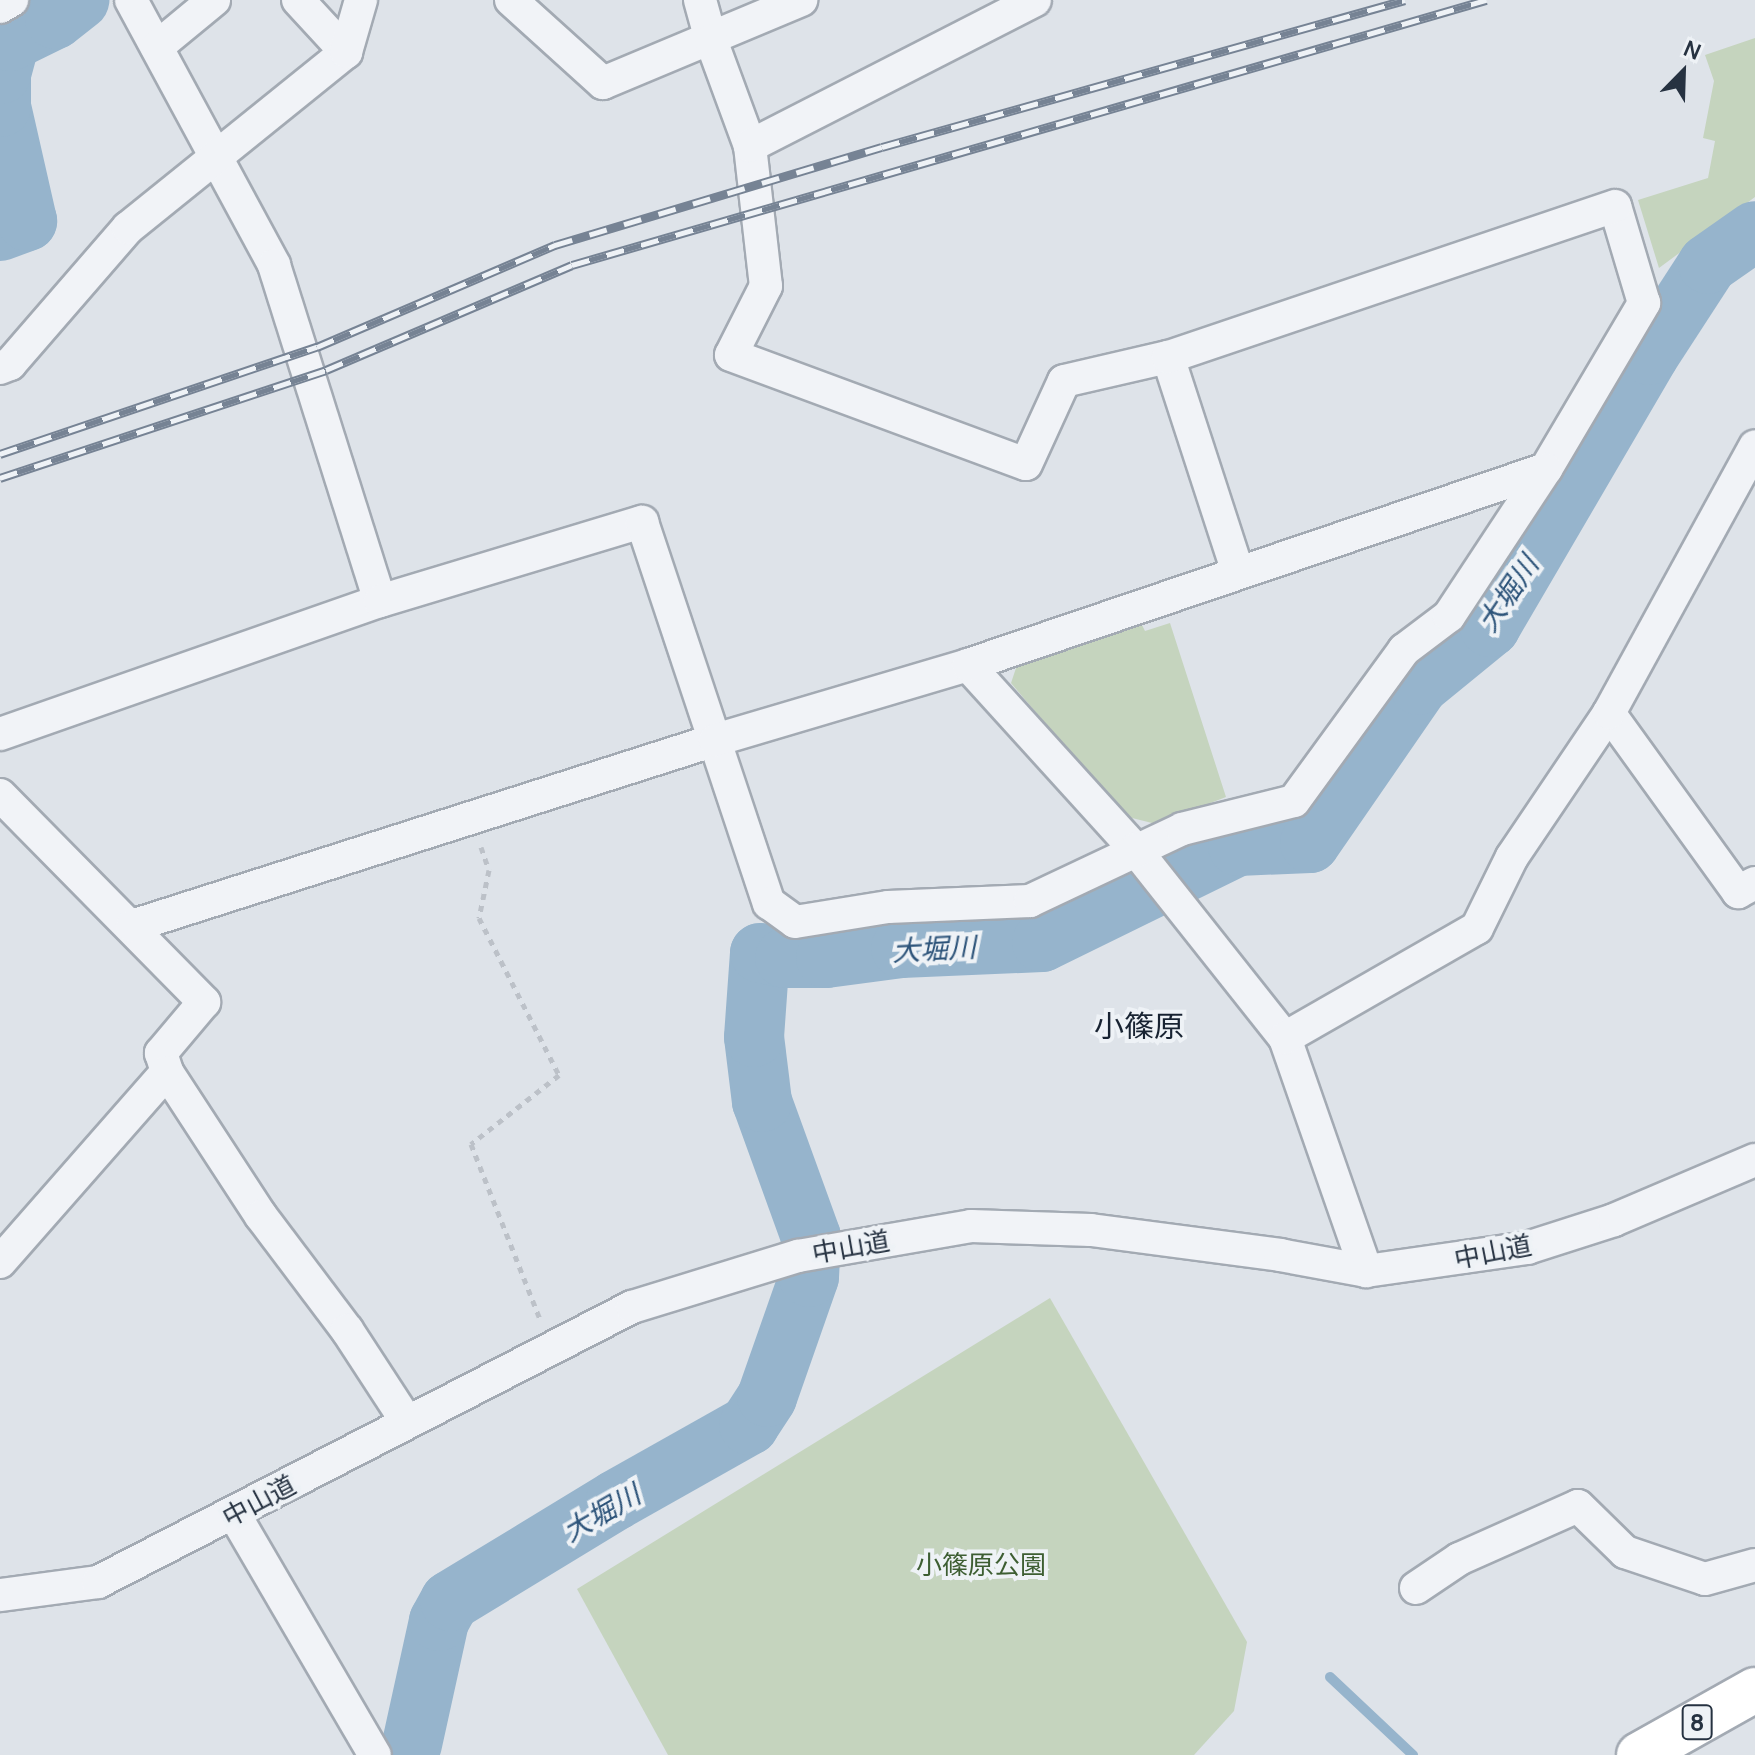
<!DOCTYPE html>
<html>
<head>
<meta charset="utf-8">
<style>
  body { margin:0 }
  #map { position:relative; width:1755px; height:1755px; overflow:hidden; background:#dee3e9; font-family:Manrope,"Noto Sans JP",sans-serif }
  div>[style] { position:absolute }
  .green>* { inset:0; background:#c5d4be }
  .stream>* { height:10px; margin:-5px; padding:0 5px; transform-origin:5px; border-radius:5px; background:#96b4cc }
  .river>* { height:60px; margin:-30px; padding:0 30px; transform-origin:30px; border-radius:30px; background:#96b4cc }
  .path>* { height:5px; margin-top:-2.5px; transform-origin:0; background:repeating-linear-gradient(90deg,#bcc1c8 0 6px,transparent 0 12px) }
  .roads { filter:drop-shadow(2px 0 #a3aab3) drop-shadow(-2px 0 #a3aab3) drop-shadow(0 2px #a3aab3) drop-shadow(0 -2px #a3aab3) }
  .minor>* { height:32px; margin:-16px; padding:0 16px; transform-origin:16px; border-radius:16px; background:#f1f3f7 }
  .trunk>* { height:44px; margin:-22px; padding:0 22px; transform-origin:22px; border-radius:22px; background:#fff }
  .rail>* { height:9px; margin-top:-4.5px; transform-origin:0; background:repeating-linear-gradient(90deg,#eef2f6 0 18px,#768394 0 36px); box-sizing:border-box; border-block:2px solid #768394 }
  span { translate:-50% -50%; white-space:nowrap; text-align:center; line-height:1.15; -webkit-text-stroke:8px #eef2f6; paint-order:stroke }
  .shield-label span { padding:2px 6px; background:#eef2f6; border:2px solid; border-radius:6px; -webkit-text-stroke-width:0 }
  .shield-label { font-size:24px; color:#263241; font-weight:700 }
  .street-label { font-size:26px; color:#263241 }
  .park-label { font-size:26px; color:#3d5e32 }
  .water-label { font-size:28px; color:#2c5379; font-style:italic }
  .quarter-label { font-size:30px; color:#182332 }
  .north { position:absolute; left:1643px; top:32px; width:80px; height:80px; -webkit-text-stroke:6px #eef2f6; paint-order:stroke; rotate:23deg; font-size:22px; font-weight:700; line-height:32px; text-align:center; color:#263241 }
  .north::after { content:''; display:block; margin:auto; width:28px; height:36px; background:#263241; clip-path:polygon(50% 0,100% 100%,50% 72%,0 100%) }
</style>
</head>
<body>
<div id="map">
  <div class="green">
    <i style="clip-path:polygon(1755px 38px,1755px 197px,1659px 268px,1638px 200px,1708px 178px,1715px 141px,1703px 138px,1714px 81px,1705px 55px)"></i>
    <i style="clip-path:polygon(1139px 619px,1145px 631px,1170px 623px,1226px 797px,1156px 824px,1124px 816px,1011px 683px,1019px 659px)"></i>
    <i style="clip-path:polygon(1050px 1298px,1247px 1642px,1234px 1711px,1194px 1755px,668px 1755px,577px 1589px)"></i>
  </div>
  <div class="stream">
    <i style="left:1330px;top:1677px;width:114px;rotate:43.2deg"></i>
  </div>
  <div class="river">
    <i style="left:0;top:231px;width:29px;rotate:-20deg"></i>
    <i style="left:27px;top:221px;width:117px;rotate:-102.8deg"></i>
    <i style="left:1px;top:107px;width:33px;rotate:-90deg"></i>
    <i style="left:1px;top:74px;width:34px;rotate:-75deg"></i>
    <i style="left:10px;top:41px;width:50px;rotate:-26.1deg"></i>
    <i style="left:55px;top:19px;width:31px;rotate:-38deg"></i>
    <i style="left:412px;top:1744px;width:126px;rotate:-77.6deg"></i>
    <i style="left:439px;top:1621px;width:23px;rotate:-61deg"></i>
    <i style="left:450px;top:1601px;width:194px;rotate:-31.3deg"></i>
    <i style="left:616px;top:1500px;width:153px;rotate:-29.4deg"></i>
    <i style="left:749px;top:1425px;width:33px;rotate:-57deg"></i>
    <i style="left:767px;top:1397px;width:127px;rotate:-70.7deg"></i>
    <i style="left:809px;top:1277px;width:40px;rotate:-87.1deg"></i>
    <i style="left:811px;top:1237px;width:144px;rotate:-109.9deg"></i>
    <i style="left:762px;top:1102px;width:65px;rotate:-97deg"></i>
    <i style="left:754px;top:1037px;width:84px;rotate:-85.9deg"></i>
    <i style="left:760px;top:953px;width:25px;rotate:11deg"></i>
    <i style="left:785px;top:958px;width:41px"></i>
    <i style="left:826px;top:958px;width:76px;rotate:-7.6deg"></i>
    <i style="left:901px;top:948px;width:141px;rotate:-2.4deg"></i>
    <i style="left:1042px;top:942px;width:218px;rotate:-26.1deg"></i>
    <i style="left:1238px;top:846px;width:72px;rotate:-2.4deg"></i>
    <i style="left:1310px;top:843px;width:192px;rotate:-55.4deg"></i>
    <i style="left:1419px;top:685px;width:92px;rotate:-39.2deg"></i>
    <i style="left:1490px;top:627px;width:315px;rotate:-59.7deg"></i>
    <i style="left:1649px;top:355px;width:108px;rotate:-57deg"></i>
    <i style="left:1708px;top:264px;width:57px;rotate:-35.1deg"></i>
  </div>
  <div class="path">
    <i style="left:481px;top:847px;width:24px;rotate:71deg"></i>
    <i style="left:489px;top:870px;width:49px;rotate:101.8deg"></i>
    <i style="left:479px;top:918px;width:176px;rotate:63deg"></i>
    <i style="left:559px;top:1075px;width:112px;rotate:141.9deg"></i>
    <i style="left:471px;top:1144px;width:188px;rotate:68.5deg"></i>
  </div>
  <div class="roads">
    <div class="minor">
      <i style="left:131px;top:0;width:301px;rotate:61.6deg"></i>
      <i style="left:274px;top:265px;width:352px;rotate:72.5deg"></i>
      <i style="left:298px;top:0;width:71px;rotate:47.3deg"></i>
      <i style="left:511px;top:0;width:124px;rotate:42.1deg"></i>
      <i style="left:603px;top:83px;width:215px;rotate:-22.7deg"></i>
      <i style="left:700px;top:0;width:41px;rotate:74.6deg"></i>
      <i style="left:711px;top:40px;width:113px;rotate:69.8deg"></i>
      <i style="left:750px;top:146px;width:141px;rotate:83.5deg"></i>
      <i style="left:766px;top:286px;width:77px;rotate:116.9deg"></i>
      <i style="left:731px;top:355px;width:314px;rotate:20.3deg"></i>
      <i style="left:1026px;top:464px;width:91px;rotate:-65.4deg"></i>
      <i style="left:1064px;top:381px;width:107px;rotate:-13deg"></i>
      <i style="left:1168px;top:357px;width:226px;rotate:72deg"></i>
      <i style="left:0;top:7px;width:14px;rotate:-30deg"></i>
      <i style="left:157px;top:47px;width:74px;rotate:-39.5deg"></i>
      <i style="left:750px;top:146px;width:320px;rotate:-27.1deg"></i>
      <i style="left:0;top:368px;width:11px;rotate:-22deg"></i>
      <i style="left:10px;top:364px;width:180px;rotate:-49.1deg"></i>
      <i style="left:128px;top:228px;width:280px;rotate:-38.9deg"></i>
      <i style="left:346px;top:52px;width:54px;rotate:-73.9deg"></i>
      <i style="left:968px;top:665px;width:248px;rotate:47.8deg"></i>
      <i style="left:1135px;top:849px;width:241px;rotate:51.6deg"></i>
      <i style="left:1285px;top:1038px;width:247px;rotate:70.8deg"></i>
      <i style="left:1609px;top:713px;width:221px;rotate:54.2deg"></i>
      <i style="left:1738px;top:892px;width:19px;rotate:-28deg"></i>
      <i style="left:0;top:734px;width:403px;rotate:-19.3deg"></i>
      <i style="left:380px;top:601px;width:274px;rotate:-16.8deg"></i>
      <i style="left:642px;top:522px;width:402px;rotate:71.6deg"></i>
      <i style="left:769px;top:903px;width:32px;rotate:36deg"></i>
      <i style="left:795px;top:922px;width:94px;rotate:-9.2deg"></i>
      <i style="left:888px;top:907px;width:142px;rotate:-2.4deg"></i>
      <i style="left:1030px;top:901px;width:168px;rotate:-25.3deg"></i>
      <i style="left:1182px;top:829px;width:115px;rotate:-14deg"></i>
      <i style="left:1294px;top:801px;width:187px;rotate:-53.9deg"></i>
      <i style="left:1404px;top:650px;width:56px;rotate:-37.1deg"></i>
      <i style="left:1449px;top:616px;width:176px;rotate:-56.6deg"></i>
      <i style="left:1546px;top:469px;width:193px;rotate:-59.4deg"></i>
      <i style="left:1644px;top:303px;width:101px;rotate:-106.6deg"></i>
      <i style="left:1615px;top:206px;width:472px;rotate:161.3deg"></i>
      <i style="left:0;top:795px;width:291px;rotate:45.4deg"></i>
      <i style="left:204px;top:1002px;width:67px;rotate:130.1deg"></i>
      <i style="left:161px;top:1053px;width:20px;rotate:72deg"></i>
      <i style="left:167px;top:1072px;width:172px;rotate:56.9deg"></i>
      <i style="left:261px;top:1216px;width:143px;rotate:53deg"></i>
      <i style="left:347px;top:1330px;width:110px;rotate:56.9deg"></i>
      <i style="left:132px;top:926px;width:612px;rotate:-17.69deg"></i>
      <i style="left:715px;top:740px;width:264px;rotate:-16.5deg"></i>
      <i style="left:968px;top:665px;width:610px;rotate:-18.73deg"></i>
      <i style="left:1285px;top:1038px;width:221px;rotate:-29.8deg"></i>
      <i style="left:1477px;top:928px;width:79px;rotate:-63.8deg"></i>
      <i style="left:1512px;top:857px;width:174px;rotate:-56deg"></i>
      <i style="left:1609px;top:713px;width:304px;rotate:-61.3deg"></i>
      <i style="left:0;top:1262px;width:253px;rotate:-48.7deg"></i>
      <i style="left:234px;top:1514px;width:279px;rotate:59.7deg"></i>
      <i style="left:1416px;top:1588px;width:52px;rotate:-34deg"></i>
      <i style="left:1459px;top:1559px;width:130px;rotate:-24deg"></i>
      <i style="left:1578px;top:1506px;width:66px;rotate:44.4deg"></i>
      <i style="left:1625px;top:1552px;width:84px;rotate:18.6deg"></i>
      <i style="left:1705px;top:1579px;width:52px;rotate:-15.6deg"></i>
      <i style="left:0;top:1595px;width:99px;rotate:-7.6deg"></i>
      <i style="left:98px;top:1582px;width:601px;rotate:-27.25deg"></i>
      <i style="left:632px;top:1307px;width:174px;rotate:-17.1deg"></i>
      <i style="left:798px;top:1256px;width:176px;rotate:-9.8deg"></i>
      <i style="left:971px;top:1226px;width:120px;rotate:1.9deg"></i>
      <i style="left:1091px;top:1230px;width:191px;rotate:7.5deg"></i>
      <i style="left:1280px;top:1255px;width:87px;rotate:10.5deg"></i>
      <i style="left:1366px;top:1271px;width:163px;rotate:-8.1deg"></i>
      <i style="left:1527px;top:1248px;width:91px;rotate:-17.8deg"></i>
      <i style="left:1614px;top:1220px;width:153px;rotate:-23.1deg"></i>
    </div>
    <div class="trunk">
      <i style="left:1639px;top:1755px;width:133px;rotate:-29.3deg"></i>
    </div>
  </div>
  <div class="rail">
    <i style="left:0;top:454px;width:335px;rotate:-18.7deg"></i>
    <i style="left:317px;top:347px;width:259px;rotate:-23.2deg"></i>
    <i style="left:555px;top:245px;width:341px;rotate:-16.7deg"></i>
    <i style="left:882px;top:147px;width:543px;rotate:-15.7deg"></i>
    <i style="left:0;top:478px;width:343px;rotate:-18.3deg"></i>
    <i style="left:326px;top:370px;width:267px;rotate:-23.1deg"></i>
    <i style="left:572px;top:265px;width:952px;rotate:-16.17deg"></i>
  </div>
  <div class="shield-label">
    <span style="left:1697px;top:1722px">8</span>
  </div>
  <div class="street-label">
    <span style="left:851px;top:1247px;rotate:-10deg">中山道</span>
    <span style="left:1493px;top:1252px;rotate:-11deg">中山道</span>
    <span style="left:259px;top:1501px;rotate:-28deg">中山道</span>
  </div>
  <div class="park-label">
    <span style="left:981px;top:1565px">小篠原公園</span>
  </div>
  <div class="water-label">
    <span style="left:1507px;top:593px;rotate:-56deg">大堀川</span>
    <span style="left:934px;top:948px;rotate:-3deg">大堀川</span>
    <span style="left:601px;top:1512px;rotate:-30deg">大堀川</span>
  </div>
  <div class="quarter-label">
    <span style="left:1139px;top:1026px">小篠原</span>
  </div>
  <div class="north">N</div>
</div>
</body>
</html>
